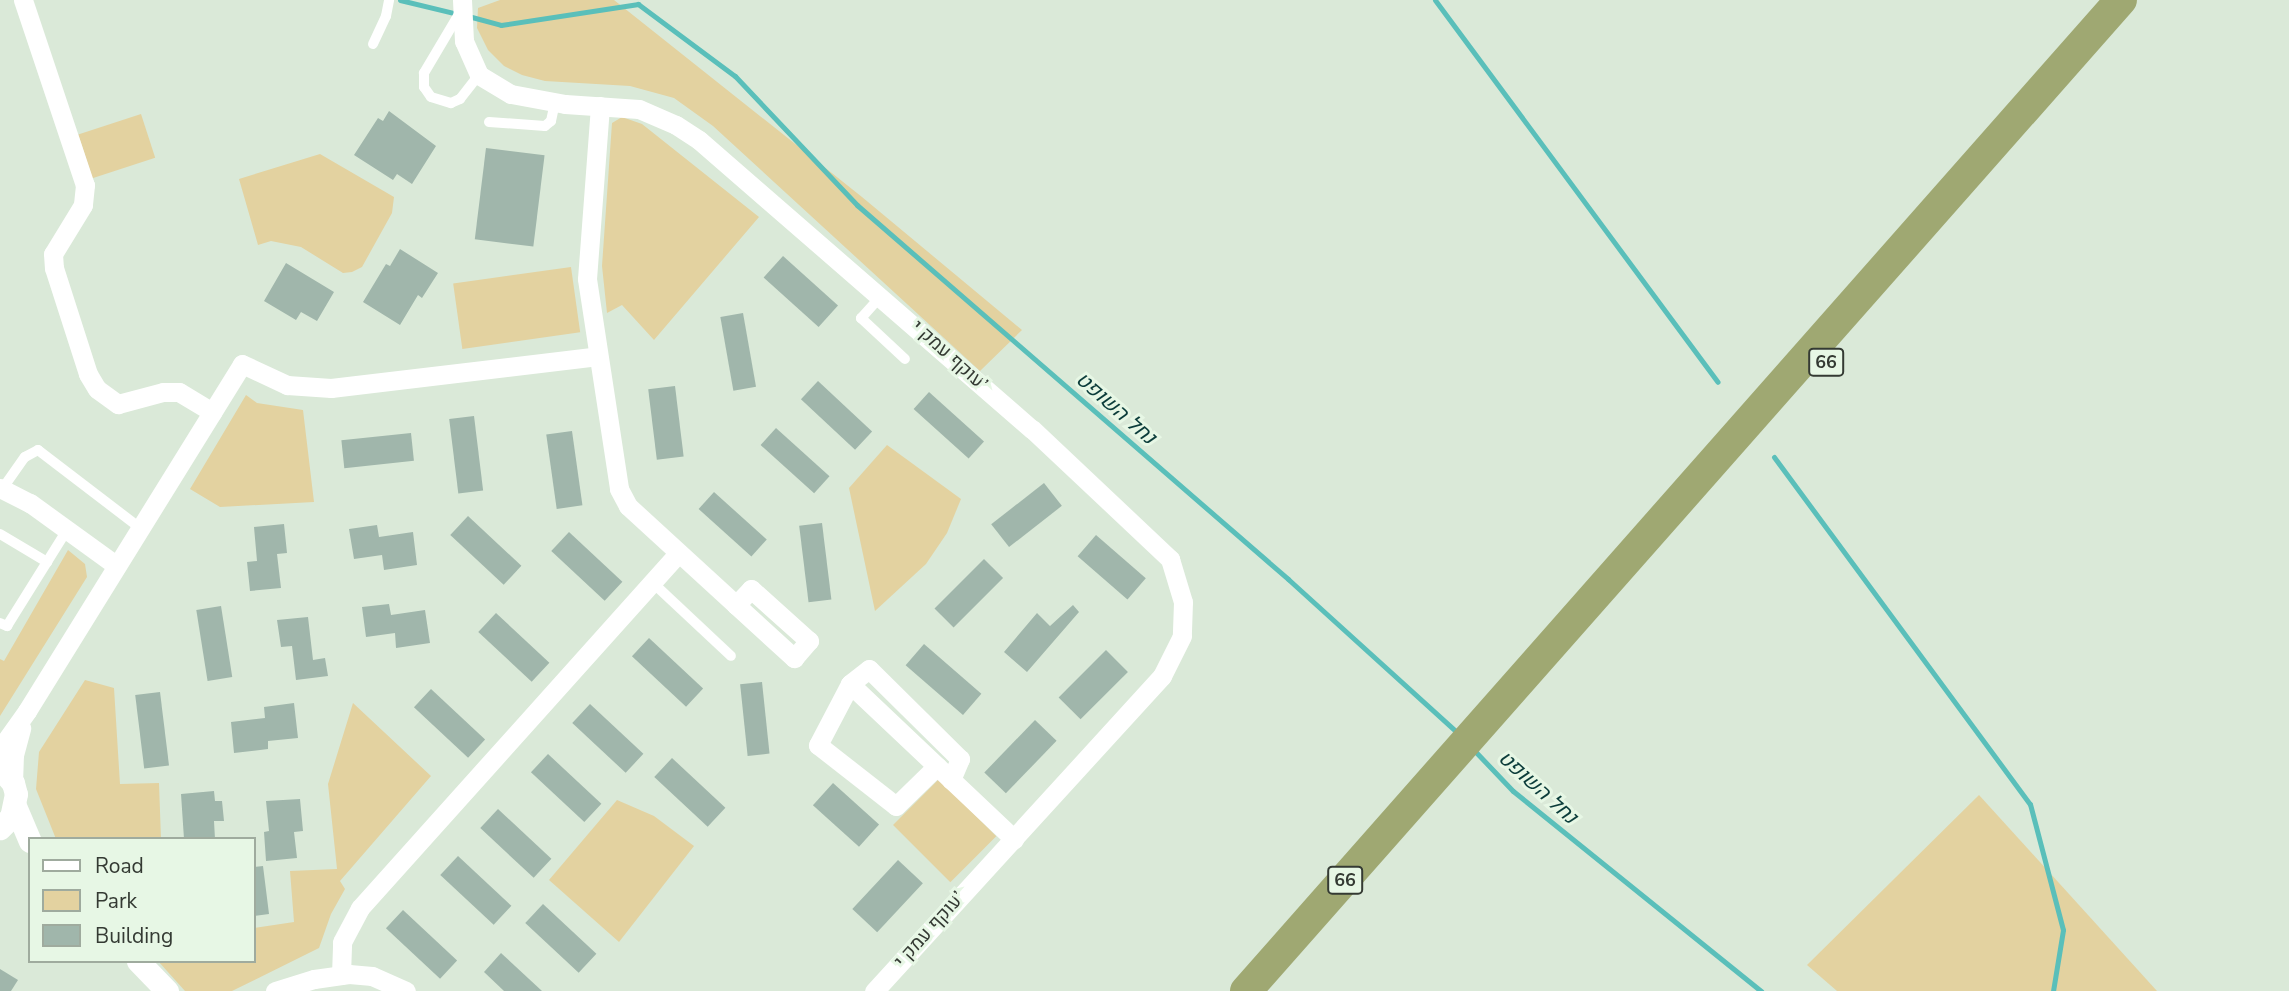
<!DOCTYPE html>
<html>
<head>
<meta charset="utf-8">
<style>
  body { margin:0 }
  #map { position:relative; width:2289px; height:991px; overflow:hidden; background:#dae9d8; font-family:"Nunito Sans",Heebo,sans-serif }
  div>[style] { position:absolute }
  .green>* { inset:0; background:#e3d2a0; transform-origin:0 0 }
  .stream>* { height:5px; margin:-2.5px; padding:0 2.5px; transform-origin:2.5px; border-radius:2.5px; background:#5abfba }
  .building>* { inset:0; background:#a0b6ab; transform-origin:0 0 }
  .service>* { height:10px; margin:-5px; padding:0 5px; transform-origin:5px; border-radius:5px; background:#fff }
  .minor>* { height:19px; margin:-9.5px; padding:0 9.5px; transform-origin:9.5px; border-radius:9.5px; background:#fff }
  .tertiary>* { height:23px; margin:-11.5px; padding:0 11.5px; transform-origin:11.5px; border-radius:11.5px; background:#fff }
  .trunk>* { height:32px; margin:-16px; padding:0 16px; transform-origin:16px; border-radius:16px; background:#9fa872 }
  span { translate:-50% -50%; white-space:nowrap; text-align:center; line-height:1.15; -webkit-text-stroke:6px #e7f7e5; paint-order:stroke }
  .shield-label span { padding:2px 5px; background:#e7f7e5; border:2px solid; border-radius:5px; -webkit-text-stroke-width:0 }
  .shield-label { font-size:18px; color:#343a33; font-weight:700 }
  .street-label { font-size:19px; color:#343a33 }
  .water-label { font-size:21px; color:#0b3c3a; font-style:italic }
  .legend { position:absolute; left:28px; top:837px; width:228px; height:126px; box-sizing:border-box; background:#e7f7e5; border:2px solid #9fab9e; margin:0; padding:9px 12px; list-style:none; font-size:21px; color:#343a33 }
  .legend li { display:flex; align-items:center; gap:14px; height:35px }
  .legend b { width:35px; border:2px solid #9fab9e }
</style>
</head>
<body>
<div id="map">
  <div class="green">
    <i style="clip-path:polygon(500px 0,614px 0,862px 197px,1022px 330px,980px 371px,713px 126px,674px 98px,630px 86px,545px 81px,522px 75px,504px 66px,488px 50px,477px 28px,478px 8px)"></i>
    <i style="left:141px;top:114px;width:46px;height:66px;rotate:72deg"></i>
    <i style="clip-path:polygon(622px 117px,642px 124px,759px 217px,654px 340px,622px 305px,607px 313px,602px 266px,612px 123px)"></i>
    <i style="clip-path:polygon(320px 154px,394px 197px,392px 213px,362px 267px,352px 272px,343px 273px,301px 247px,271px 241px,258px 245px,239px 179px)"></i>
    <i style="left:571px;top:267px;width:66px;height:119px;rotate:82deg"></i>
    <i style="clip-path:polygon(246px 395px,257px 403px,303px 410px,314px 502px,220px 507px,190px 489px)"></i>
    <i style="clip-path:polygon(887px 445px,961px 499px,947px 533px,926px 564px,875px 611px,849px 488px)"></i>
    <i style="clip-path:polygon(68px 550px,85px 564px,87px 577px,0 716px,0 659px,4px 661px)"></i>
    <i style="clip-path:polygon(85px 680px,114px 688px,120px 784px,159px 783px,161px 839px,56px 839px,36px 789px,39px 752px)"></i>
    <i style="clip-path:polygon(353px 703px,431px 776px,340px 881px,345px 889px,331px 914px,319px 948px,232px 991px,185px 991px,158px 961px,254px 961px,254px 928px,294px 922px,290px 871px,337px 869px,328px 784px)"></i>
    <i style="left:939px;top:779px;width:81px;height:65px;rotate:45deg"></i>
    <i style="clip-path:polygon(1979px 795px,2157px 991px,1837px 991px,1807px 965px)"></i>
    <i style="clip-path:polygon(617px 800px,654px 816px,694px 846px,619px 942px,549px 880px)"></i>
  </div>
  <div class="stream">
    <i style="left:400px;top:0;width:60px;rotate:13.6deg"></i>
    <i style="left:1435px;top:0;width:475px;rotate:53.5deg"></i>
    <i style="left:468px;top:16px;width:34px;rotate:15deg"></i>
    <i style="left:501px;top:25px;width:139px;rotate:-8.7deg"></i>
    <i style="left:638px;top:4px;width:121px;rotate:36.6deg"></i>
    <i style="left:735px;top:76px;width:178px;rotate:46.6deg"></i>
    <i style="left:857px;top:205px;width:571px;rotate:40.95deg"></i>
    <i style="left:1288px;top:579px;width:229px;rotate:42.2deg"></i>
    <i style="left:1774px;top:457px;width:431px;rotate:53.6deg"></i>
    <i style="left:2030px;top:804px;width:130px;rotate:75.3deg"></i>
    <i style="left:2063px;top:930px;width:62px;rotate:99.3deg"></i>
    <i style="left:1472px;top:748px;width:59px;rotate:46.4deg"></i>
    <i style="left:1513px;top:791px;width:319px;rotate:38.9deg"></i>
  </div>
  <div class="building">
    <i style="clip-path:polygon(389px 111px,436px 146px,412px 184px,397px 174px,393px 180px,354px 155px,378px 118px,383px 121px)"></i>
    <i style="left:486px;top:148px;width:59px;height:92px;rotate:7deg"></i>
    <i style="clip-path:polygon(400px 249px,438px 273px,422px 298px,418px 295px,400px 325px,363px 302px,386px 264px,390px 266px)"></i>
    <i style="left:783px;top:256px;width:74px;height:29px;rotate:42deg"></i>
    <i style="clip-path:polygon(286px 263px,334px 292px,317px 321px,301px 312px,296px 320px,264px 301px)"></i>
    <i style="left:743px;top:313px;width:75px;height:23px;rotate:80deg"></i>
    <i style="left:818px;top:381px;width:74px;height:25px;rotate:43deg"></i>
    <i style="left:675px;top:386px;width:71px;height:27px;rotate:83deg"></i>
    <i style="left:929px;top:392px;width:74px;height:23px;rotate:42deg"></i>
    <i style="left:474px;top:416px;width:75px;height:25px;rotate:83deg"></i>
    <i style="left:776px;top:428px;width:72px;height:23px;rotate:42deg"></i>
    <i style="left:572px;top:431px;width:75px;height:26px;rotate:82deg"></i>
    <i style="left:411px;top:433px;width:28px;height:70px;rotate:84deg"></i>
    <i style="left:1044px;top:483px;width:29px;height:67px;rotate:52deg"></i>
    <i style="left:714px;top:492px;width:71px;height:23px;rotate:42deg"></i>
    <i style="left:468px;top:516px;width:73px;height:26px;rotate:43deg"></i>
    <i style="left:822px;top:523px;width:77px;height:23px;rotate:83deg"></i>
    <i style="clip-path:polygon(284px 524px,287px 553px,277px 554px,281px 588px,250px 591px,247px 562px,257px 561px,254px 527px)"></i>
    <i style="clip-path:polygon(377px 525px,379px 537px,413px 532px,417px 565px,384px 570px,382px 555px,354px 559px,349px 529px)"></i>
    <i style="left:569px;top:532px;width:73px;height:26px;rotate:43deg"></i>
    <i style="left:1096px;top:535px;width:66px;height:28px;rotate:41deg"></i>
    <i style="left:984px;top:559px;width:27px;height:70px;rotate:45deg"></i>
    <i style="clip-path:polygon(389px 604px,391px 615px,425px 610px,430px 643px,396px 648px,395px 633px,366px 637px,362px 607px)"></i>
    <i style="clip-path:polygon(1073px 605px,1079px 612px,1027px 672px,1004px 652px,1037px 613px,1050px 626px)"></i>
    <i style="left:221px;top:606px;width:72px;height:25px;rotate:81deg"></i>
    <i style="left:496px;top:613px;width:73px;height:26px;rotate:43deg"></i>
    <i style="clip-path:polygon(308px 617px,313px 660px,325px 658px,328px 676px,296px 680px,292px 646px,281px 647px,277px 620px)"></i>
    <i style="left:649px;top:638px;width:74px;height:25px;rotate:43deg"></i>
    <i style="left:924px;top:644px;width:76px;height:28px;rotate:41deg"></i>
    <i style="left:1106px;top:650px;width:31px;height:67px;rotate:45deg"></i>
    <i style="left:762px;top:682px;width:72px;height:22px;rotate:84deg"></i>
    <i style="left:431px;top:689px;width:74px;height:25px;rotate:43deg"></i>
    <i style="left:160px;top:692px;width:74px;height:25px;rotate:83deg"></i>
    <i style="clip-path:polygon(294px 703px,298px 738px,268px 741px,268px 749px,234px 753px,231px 722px,265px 718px,264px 707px)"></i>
    <i style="left:590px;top:704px;width:73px;height:26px;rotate:43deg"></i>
    <i style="left:1035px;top:720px;width:30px;height:73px;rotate:44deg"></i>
    <i style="left:548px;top:754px;width:73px;height:25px;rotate:43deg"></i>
    <i style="left:672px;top:758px;width:73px;height:26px;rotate:43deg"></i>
    <i style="left:833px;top:783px;width:62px;height:30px;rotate:42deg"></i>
    <i style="clip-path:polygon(214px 791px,215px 801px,222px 801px,224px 821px,214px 821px,215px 839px,184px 839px,181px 794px)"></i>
    <i style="clip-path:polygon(300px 799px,303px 831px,294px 832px,297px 858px,266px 861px,264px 832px,269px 831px,266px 801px)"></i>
    <i style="left:498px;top:809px;width:73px;height:26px;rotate:43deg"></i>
    <i style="left:458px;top:856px;width:73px;height:26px;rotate:43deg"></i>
    <i style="left:898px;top:860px;width:34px;height:67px;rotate:43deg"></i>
    <i style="clip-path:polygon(263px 866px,269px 914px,254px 916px,254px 867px)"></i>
    <i style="left:543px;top:904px;width:73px;height:26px;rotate:43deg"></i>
    <i style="left:403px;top:910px;width:74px;height:25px;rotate:43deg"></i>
    <i style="clip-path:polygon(501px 953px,542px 991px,504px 991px,484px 972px)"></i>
    <i style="clip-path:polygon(0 969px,18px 980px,11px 991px,0 991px)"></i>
  </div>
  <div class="service">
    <i style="left:459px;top:14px;width:69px;rotate:120.7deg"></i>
    <i style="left:424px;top:73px;width:14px;rotate:90deg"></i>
    <i style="left:424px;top:87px;width:12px;rotate:55deg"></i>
    <i style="left:431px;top:97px;width:21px;rotate:17deg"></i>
    <i style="left:451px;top:103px;width:10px;rotate:-24deg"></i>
    <i style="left:460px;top:99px;width:31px;rotate:-52deg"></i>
    <i style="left:373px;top:44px;width:31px;rotate:-65deg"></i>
    <i style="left:386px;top:16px;width:16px;rotate:-79deg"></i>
    <i style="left:489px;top:122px;width:56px;rotate:4.1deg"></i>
    <i style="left:545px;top:126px;width:8px;rotate:-40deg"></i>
    <i style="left:551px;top:121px;width:19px;rotate:-78deg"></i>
    <i style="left:881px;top:296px;width:30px;rotate:132deg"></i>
    <i style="left:861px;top:318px;width:60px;rotate:43deg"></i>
    <i style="left:3px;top:488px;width:38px;rotate:-55deg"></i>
    <i style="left:25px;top:457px;width:15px;rotate:-28deg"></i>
    <i style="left:38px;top:450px;width:128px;rotate:37.4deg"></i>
    <i style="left:0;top:534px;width:55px;rotate:30.8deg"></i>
    <i style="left:652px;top:582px;width:108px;rotate:43.1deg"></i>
    <i style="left:0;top:623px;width:8px;rotate:23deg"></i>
    <i style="left:7px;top:626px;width:113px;rotate:-58deg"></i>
  </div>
  <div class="minor">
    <i style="left:23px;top:0;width:195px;rotate:71.5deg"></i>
    <i style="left:85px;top:185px;width:20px;rotate:96deg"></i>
    <i style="left:83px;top:205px;width:57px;rotate:121.5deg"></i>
    <i style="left:53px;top:254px;width:14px;rotate:86deg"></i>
    <i style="left:54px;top:268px;width:111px;rotate:72.2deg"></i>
    <i style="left:88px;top:374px;width:17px;rotate:59deg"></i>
    <i style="left:97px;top:389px;width:26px;rotate:36deg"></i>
    <i style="left:118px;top:404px;width:47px;rotate:-14.9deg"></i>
    <i style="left:163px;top:392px;width:16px"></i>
    <i style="left:179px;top:392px;width:39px;rotate:31deg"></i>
    <i style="left:462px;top:0;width:41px;rotate:87.2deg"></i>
    <i style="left:464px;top:41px;width:37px;rotate:66deg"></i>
    <i style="left:479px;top:75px;width:37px;rotate:31deg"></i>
    <i style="left:511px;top:94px;width:55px;rotate:10.5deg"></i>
    <i style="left:565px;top:104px;width:74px;rotate:3.9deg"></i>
    <i style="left:639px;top:109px;width:40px;rotate:23.4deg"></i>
    <i style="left:676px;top:125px;width:27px;rotate:33deg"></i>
    <i style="left:699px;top:140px;width:441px;rotate:41deg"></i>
    <i style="left:1032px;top:429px;width:190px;rotate:43.3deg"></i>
    <i style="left:1170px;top:559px;width:45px;rotate:73.2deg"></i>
    <i style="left:1183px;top:602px;width:34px;rotate:92deg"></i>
    <i style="left:1182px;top:636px;width:45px;rotate:116.6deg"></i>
    <i style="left:1162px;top:676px;width:427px;rotate:132.4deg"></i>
    <i style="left:600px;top:106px;width:173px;rotate:94.3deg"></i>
    <i style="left:587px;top:279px;width:212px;rotate:81.3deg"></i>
    <i style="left:619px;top:489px;width:19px;rotate:62deg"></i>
    <i style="left:628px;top:506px;width:147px;rotate:42.5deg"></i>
    <i style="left:736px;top:605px;width:79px;rotate:42.4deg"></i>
    <i style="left:794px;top:658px;width:23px;rotate:-49deg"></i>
    <i style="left:809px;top:641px;width:78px;rotate:-138.1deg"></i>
    <i style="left:751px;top:589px;width:22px;rotate:133deg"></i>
    <i style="left:0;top:488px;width:34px;rotate:27deg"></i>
    <i style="left:30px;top:503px;width:107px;rotate:35.9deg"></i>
    <i style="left:850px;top:684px;width:69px;rotate:117.7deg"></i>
    <i style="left:818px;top:745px;width:99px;rotate:38deg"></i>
    <i style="left:896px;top:806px;width:57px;rotate:-44.3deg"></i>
    <i style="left:0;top:749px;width:47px;rotate:-54.6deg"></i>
    <i style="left:27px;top:711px;width:408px;rotate:-58.2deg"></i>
    <i style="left:242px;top:364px;width:50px;rotate:25deg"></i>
    <i style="left:287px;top:385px;width:44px;rotate:3.9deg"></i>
    <i style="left:331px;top:388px;width:269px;rotate:-6.8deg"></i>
    <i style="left:951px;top:780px;width:23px;rotate:-67deg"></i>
    <i style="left:960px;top:759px;width:128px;rotate:-135.3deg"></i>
    <i style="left:869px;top:669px;width:24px;rotate:142deg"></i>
    <i style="left:850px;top:684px;width:226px;rotate:43.4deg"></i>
    <i style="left:13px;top:783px;width:28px;rotate:-88deg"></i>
    <i style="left:14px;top:755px;width:28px;rotate:-75deg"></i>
    <i style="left:341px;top:975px;width:33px;rotate:-88deg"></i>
    <i style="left:342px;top:942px;width:38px;rotate:-62deg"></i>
    <i style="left:360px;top:908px;width:477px;rotate:-48.1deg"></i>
    <i style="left:275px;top:991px;width:41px;rotate:-17.1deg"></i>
    <i style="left:314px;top:979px;width:35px;rotate:-8deg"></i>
    <i style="left:349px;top:974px;width:23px;rotate:5deg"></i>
    <i style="left:372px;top:976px;width:37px;rotate:24deg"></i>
  </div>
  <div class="tertiary">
    <i style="left:0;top:768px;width:20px;rotate:49deg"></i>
    <i style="left:13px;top:783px;width:11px;rotate:75deg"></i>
    <i style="left:16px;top:794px;width:24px;rotate:102deg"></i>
    <i style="left:11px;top:817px;width:16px;rotate:135deg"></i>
    <i style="left:15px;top:806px;width:38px;rotate:67deg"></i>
    <i style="left:138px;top:961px;width:42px;rotate:46deg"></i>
  </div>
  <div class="trunk">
    <i style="left:1246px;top:991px;width:1322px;rotate:-48.56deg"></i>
  </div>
  <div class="shield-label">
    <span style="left:1826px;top:362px">66</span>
    <span style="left:1345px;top:880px">66</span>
  </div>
  <div class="street-label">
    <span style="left:949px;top:356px;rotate:42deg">עוקף עמק י’</span>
    <span style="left:930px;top:930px;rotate:-48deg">עוקף עמק י’</span>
  </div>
  <div class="water-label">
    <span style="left:1116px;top:408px;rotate:41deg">נחל השופט</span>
    <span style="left:1538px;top:787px;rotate:42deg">נחל השופט</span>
  </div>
  <ul class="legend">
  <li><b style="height:9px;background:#fff"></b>Road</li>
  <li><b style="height:19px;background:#e3d2a0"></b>Park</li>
  <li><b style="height:19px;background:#a0b6ab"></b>Building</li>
  </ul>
</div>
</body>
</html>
